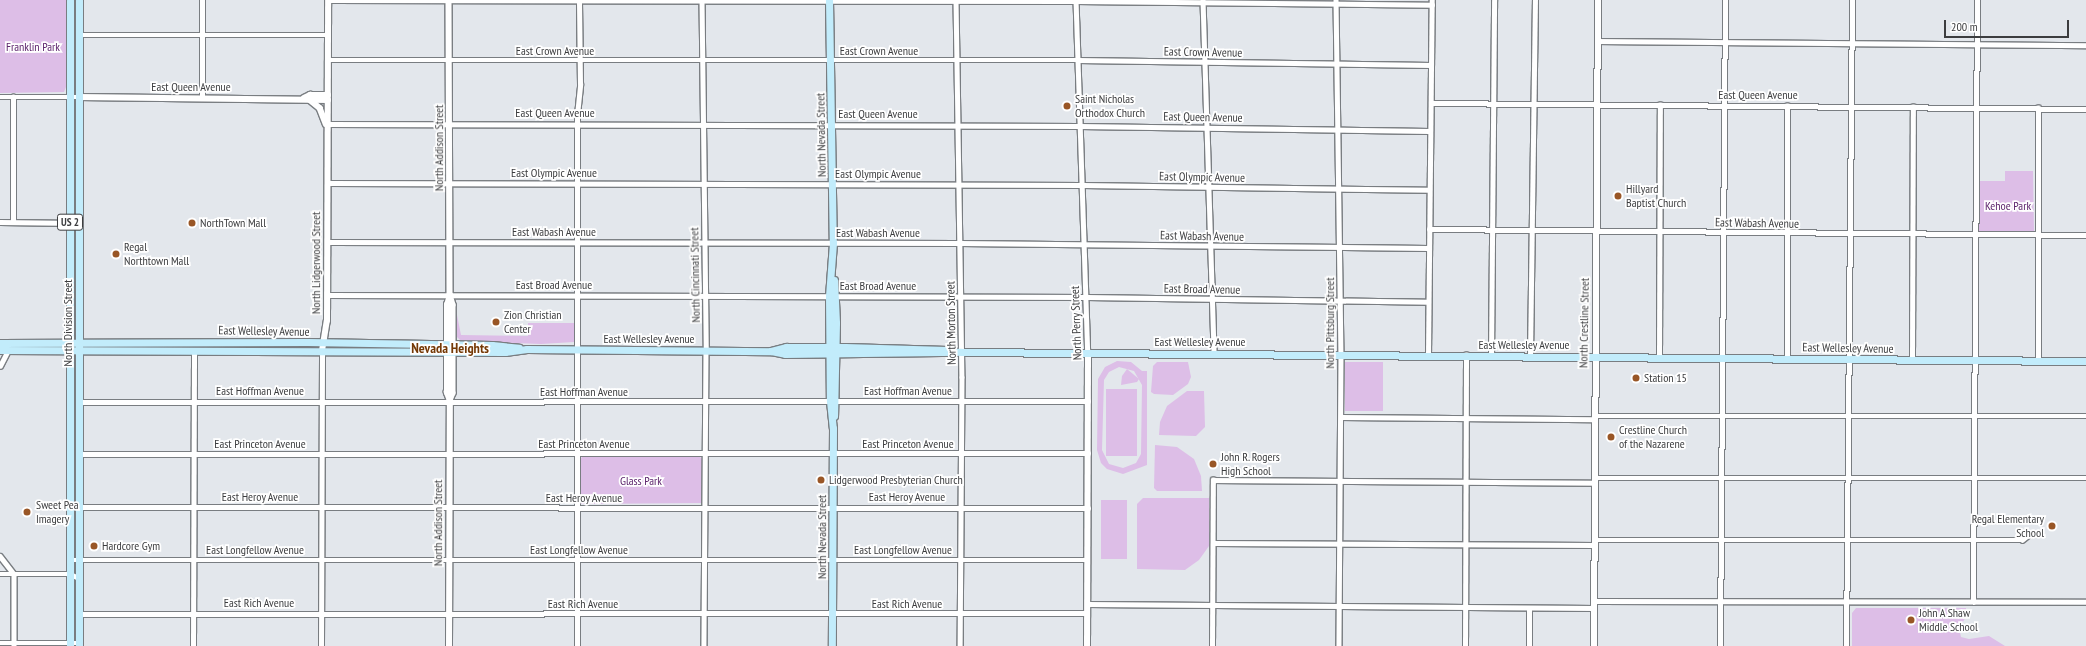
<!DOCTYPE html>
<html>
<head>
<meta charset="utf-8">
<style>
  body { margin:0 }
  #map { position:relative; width:2086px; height:646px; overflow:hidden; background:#e3e7ec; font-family:"PT Sans Narrow",sans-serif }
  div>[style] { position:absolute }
  .green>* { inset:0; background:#ddbee7; transform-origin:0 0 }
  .roads { filter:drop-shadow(1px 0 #797d81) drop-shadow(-1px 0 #797d81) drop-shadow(0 1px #797d81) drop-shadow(0 -1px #797d81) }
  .minor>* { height:4.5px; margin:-2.25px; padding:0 2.25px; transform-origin:2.25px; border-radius:2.25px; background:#fff }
  .tertiary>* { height:5.5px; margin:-2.75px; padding:0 2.75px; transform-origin:2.75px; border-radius:2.75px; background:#fff }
  .secondary>* { height:6px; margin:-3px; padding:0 3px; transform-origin:3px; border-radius:3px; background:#fff }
  .primary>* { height:7px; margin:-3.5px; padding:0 3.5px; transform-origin:3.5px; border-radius:3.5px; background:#c2ecfb }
  .dots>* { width:11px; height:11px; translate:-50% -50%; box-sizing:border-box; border:2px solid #fff; border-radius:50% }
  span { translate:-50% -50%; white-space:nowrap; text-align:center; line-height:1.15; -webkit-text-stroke:3.5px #fff; paint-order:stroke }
  .shield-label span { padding:1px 3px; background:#fff; border:1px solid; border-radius:3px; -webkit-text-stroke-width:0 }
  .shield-label { font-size:11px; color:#3c3d3f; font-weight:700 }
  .park-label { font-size:12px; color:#5d256d }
  .street-label { font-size:12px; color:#3c3d3f }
  .poi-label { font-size:12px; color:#3c3d3f }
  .left { translate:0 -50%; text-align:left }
  .right { translate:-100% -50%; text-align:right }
  .quarter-label { font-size:14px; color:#743906; font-weight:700 }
  .scale { position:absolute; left:1944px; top:20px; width:125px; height:18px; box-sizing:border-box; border:2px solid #3c3d3f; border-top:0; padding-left:5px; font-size:12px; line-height:14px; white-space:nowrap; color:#3c3d3f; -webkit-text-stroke:3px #fff; paint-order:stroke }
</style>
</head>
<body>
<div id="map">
  <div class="green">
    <i style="clip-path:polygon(0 0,66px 0,66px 87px,64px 92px,0 93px)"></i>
    <i style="clip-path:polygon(2005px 171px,2033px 171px,2034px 231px,1977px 231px,1978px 181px,2005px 181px)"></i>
    <i style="clip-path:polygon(456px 310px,461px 335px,528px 336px,528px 323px,574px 323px,574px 342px,541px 344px,461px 341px,457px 337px)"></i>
    <i style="clip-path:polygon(evenodd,1117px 361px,1131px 362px,1142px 371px,1147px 371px,1147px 465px,1123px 474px,1107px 469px,1101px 463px,1097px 450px,1098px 379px,1105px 367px,1117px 361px,1119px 367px,1134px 371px,1142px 385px,1141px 454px,1136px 463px,1123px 468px,1109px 464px,1102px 450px,1104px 380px,1109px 372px,1119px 367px)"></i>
    <i style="clip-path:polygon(1157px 362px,1188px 362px,1191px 377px,1188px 384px,1173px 395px,1154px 394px,1151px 392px,1153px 366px)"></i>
    <i style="left:1345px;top:362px;width:38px;height:49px"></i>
    <i style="clip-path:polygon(1127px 369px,1139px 379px,1137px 382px,1121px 385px,1122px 376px)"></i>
    <i style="left:1106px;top:389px;width:31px;height:67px"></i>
    <i style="clip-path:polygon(1187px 391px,1204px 391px,1205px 427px,1196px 436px,1159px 435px,1160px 422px,1167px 406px)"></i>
    <i style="clip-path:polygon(1155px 445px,1177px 447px,1194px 459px,1201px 476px,1202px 491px,1157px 491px,1154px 488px)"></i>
    <i style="clip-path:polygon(582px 457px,700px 457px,702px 459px,702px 503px,581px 504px,580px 460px)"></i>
    <i style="clip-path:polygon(1143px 498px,1209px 498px,1209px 546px,1199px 560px,1185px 570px,1137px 569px,1137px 504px)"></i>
    <i style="left:1101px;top:500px;width:26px;height:59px"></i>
    <i style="clip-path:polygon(1856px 608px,1966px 608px,1966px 617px,1959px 628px,1961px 637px,1969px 639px,1989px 636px,2005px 646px,1852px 646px,1852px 613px)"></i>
  </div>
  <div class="roads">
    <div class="minor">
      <i style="left:202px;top:0;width:98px;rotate:90deg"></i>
      <i style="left:328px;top:0;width:748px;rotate:0.08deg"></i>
      <i style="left:1076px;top:1px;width:356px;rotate:0.6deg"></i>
      <i style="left:702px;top:0;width:350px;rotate:89.3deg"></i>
      <i style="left:706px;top:350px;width:296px;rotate:90.4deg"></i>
      <i style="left:956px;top:0;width:377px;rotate:89.1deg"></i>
      <i style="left:962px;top:377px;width:269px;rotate:90.4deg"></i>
      <i style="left:1076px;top:0;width:353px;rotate:88.1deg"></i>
      <i style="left:1203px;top:0;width:353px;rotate:88.2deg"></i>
      <i style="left:1336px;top:0;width:354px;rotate:89.2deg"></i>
      <i style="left:1341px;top:354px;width:292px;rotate:90.4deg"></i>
      <i style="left:79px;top:35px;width:249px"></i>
      <i style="left:1598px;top:41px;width:488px;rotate:0.5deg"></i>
      <i style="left:328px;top:60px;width:750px"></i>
      <i style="left:1078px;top:60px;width:353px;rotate:0.8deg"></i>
      <i style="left:0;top:97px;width:79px"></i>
      <i style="left:1431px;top:103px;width:655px;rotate:0.52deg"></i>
      <i style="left:328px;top:124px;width:752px;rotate:0.15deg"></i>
      <i style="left:1080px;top:126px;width:349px;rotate:0.8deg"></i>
      <i style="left:328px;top:183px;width:755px;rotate:0.15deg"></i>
      <i style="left:1083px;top:185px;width:346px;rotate:0.8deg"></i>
      <i style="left:0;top:222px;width:79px;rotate:0.7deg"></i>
      <i style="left:13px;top:222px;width:125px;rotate:-90deg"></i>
      <i style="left:1429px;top:229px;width:657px;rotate:0.52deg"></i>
      <i style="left:327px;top:242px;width:633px;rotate:0.09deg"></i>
      <i style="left:960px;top:243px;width:468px;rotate:0.6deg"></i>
      <i style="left:328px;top:295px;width:759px;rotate:0.15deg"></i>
      <i style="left:1087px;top:297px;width:341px;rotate:0.8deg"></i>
      <i style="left:1428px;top:355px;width:355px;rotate:-89.4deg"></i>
      <i style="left:1491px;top:356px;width:356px;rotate:-89.5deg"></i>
      <i style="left:1530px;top:356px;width:356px;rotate:-89.2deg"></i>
      <i style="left:1659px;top:357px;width:252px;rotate:-89.8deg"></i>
      <i style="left:1787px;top:358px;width:252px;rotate:-90deg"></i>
      <i style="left:1912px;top:359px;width:252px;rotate:-89.8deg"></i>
      <i style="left:2038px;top:361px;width:253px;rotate:-90deg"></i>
      <i style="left:0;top:366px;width:18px;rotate:-63deg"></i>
      <i style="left:79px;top:402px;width:1009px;rotate:-0.06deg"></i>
      <i style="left:1594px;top:416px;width:492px"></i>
      <i style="left:1341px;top:417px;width:253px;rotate:0.5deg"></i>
      <i style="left:79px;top:454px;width:1009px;rotate:-0.06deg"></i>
      <i style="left:1595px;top:478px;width:491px"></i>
      <i style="left:79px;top:507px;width:1009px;rotate:0.06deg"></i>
      <i style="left:1594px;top:540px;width:428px"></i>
      <i style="left:2022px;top:540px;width:8px;rotate:-40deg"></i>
      <i style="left:1213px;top:543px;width:381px;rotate:0.3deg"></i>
      <i style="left:0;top:556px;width:23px;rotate:52deg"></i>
      <i style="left:14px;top:574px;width:72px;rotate:90deg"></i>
      <i style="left:70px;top:560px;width:1018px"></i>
      <i style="left:0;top:574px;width:70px"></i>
      <i style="left:70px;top:574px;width:10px;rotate:24deg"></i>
      <i style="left:1594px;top:601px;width:492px;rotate:0.1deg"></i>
      <i style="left:1973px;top:602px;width:602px;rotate:-89.62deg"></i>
      <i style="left:1087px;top:604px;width:507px;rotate:0.45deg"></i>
      <i style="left:79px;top:614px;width:1008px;rotate:-0.06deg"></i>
      <i style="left:0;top:643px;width:79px"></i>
      <i style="left:193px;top:646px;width:295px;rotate:-89.8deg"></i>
      <i style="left:321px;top:646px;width:295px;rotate:-89.8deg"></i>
      <i style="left:577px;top:646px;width:531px;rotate:-90deg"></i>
      <i style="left:577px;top:115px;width:31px;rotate:-84deg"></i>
      <i style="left:580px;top:84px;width:84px;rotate:-90.7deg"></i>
      <i style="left:1212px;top:646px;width:166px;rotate:-89.7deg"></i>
      <i style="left:1213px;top:480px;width:382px;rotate:0.4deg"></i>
      <i style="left:1465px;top:646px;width:291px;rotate:-89.8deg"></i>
      <i style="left:1529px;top:646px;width:38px;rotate:-90deg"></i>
      <i style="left:1720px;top:646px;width:646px;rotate:-89.56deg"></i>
      <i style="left:1846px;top:646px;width:646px;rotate:-89.47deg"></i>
    </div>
    <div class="tertiary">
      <i style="left:449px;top:0;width:295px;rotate:89.8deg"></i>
      <i style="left:450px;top:295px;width:10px;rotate:73deg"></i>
      <i style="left:453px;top:305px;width:88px;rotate:90deg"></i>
      <i style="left:453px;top:393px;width:9px;rotate:111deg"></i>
      <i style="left:79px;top:97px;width:249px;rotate:0.7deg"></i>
      <i style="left:304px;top:98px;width:7px;rotate:-27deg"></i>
      <i style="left:310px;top:95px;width:18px"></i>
      <i style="left:310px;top:100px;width:13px;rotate:39deg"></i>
      <i style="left:320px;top:108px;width:17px;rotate:69deg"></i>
      <i style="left:322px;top:351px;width:30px;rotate:-81deg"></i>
      <i style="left:327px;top:321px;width:321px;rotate:-89.8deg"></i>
      <i style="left:449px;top:646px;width:245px;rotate:-89.8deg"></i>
      <i style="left:450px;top:401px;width:9px;rotate:-111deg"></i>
      <i style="left:447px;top:393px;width:88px;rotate:-90deg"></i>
      <i style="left:447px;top:305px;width:10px;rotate:-73deg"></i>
      <i style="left:1087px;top:646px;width:293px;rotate:-89.8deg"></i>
    </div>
    <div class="secondary">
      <i style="left:1594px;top:646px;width:646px;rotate:-89.65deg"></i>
    </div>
    <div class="primary">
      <i style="left:70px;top:0;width:646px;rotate:90deg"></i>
      <i style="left:79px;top:0;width:646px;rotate:90deg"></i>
      <i style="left:829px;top:0;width:243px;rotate:89.1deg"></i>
      <i style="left:833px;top:243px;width:53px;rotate:94.3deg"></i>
      <i style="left:829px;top:296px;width:105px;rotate:89.5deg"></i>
      <i style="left:830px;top:401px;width:27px;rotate:84deg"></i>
      <i style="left:833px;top:428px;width:218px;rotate:90.3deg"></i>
      <i style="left:834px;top:280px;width:43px;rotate:87.3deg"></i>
      <i style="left:836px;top:323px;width:93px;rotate:91.2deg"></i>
      <i style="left:0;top:343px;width:307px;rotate:-0.2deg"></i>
      <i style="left:307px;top:342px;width:185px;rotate:0.9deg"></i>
      <i style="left:492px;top:345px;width:27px;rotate:6deg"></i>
      <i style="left:0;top:350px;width:505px;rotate:0.23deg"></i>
      <i style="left:505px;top:352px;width:22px;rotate:-8deg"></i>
      <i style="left:527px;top:349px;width:244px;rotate:0.5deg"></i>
      <i style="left:771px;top:351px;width:16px;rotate:-15deg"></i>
      <i style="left:786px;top:347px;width:59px"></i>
      <i style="left:845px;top:347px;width:102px;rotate:1.7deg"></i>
      <i style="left:771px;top:351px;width:14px;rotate:12deg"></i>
      <i style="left:785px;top:354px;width:176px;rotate:-0.7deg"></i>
      <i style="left:961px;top:352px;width:1125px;rotate:0.46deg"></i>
    </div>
  </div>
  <div class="dots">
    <i style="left:1067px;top:106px;background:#995626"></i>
    <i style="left:1618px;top:196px;background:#995626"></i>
    <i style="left:192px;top:223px;background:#995626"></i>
    <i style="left:116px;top:254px;background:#995626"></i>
    <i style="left:496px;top:322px;background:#995626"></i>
    <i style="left:1636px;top:378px;background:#995626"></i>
    <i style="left:1611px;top:437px;background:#995626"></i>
    <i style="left:1213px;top:464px;background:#995626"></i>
    <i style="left:821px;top:480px;background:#995626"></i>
    <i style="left:27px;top:512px;background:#995626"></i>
    <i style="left:2052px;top:526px;background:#995626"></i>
    <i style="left:94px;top:546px;background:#995626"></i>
    <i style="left:1911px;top:620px;background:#995626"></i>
  </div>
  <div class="shield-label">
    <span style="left:70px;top:222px">US 2</span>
  </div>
  <div class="park-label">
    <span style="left:33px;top:47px">Franklin Park</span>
    <span style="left:2008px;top:206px">Kehoe Park</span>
    <span style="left:641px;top:481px">Glass Park</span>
  </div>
  <div class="street-label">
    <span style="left:555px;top:51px">East Crown Avenue</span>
    <span style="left:879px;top:51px">East Crown Avenue</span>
    <span style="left:1203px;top:52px;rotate:1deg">East Crown Avenue</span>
    <span style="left:191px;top:87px">East Queen Avenue</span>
    <span style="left:1758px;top:95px">East Queen Avenue</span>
    <span style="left:555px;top:113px">East Queen Avenue</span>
    <span style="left:878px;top:114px">East Queen Avenue</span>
    <span style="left:1203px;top:117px;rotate:1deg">East Queen Avenue</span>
    <span style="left:821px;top:135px;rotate:-91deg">North Nevada Street</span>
    <span style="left:439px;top:148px;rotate:-90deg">North Addison Street</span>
    <span style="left:554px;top:173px">East Olympic Avenue</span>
    <span style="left:878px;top:174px">East Olympic Avenue</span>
    <span style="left:1202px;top:177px;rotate:1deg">East Olympic Avenue</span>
    <span style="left:1757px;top:223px;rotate:1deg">East Wabash Avenue</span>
    <span style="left:554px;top:232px">East Wabash Avenue</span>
    <span style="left:878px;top:233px">East Wabash Avenue</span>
    <span style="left:1202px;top:236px;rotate:1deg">East Wabash Avenue</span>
    <span style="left:316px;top:263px;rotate:-90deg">North Lidgerwood Street</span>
    <span style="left:695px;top:275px;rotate:-91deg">North Cincinnati Street</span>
    <span style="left:554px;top:285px">East Broad Avenue</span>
    <span style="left:878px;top:286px">East Broad Avenue</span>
    <span style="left:1202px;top:289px;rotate:1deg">East Broad Avenue</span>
    <span style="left:68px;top:323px;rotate:-90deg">North Division Street</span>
    <span style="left:951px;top:323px;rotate:-91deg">North Morton Street</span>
    <span style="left:1076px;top:323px;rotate:-92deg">North Perry Street</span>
    <span style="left:1330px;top:323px;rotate:-90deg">North Pittsburg Street</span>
    <span style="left:1584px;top:323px;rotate:-89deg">North Crestline Street</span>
    <span style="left:264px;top:331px;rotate:1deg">East Wellesley Avenue</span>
    <span style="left:649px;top:339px">East Wellesley Avenue</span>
    <span style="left:1200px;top:342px">East Wellesley Avenue</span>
    <span style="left:1524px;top:345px">East Wellesley Avenue</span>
    <span style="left:1848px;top:348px;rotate:1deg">East Wellesley Avenue</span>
    <span style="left:260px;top:391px">East Hoffman Avenue</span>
    <span style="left:908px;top:391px">East Hoffman Avenue</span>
    <span style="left:584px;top:392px">East Hoffman Avenue</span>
    <span style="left:260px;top:444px">East Princeton Avenue</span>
    <span style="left:584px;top:444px">East Princeton Avenue</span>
    <span style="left:908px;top:444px">East Princeton Avenue</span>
    <span style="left:260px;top:497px">East Heroy Avenue</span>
    <span style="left:907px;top:497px">East Heroy Avenue</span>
    <span style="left:584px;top:498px">East Heroy Avenue</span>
    <span style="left:438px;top:523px;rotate:-90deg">North Addison Street</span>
    <span style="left:822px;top:537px;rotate:-90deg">North Nevada Street</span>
    <span style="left:255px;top:550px">East Longfellow Avenue</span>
    <span style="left:579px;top:550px">East Longfellow Avenue</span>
    <span style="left:903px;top:550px">East Longfellow Avenue</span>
    <span style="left:259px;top:603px">East Rich Avenue</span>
    <span style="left:583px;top:604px">East Rich Avenue</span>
    <span style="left:907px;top:604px">East Rich Avenue</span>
  </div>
  <div class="poi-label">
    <span class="left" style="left:1075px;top:106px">Saint Nicholas<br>Orthodox Church</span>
    <span class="left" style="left:1626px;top:196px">Hillyard<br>Baptist Church</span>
    <span class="left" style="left:200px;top:223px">NorthTown Mall</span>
    <span class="left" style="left:124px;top:254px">Regal<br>Northtown Mall</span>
    <span class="left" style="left:504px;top:322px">Zion Christian<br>Center</span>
    <span class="left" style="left:1644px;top:378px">Station 15</span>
    <span class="left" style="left:1619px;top:437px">Crestline Church<br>of the Nazarene</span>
    <span class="left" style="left:1221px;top:464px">John R. Rogers<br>High School</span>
    <span class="left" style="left:829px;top:480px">Lidgerwood Presbyterian Church</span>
    <span class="left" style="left:36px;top:512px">Sweet Pea<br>Imagery</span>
    <span class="right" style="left:2044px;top:526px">Regal Elementary<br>School</span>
    <span class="left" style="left:102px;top:546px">Hardcore Gym</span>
    <span class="left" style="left:1919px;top:620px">John A Shaw<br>Middle School</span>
  </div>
  <div class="quarter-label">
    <span style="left:450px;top:348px">Nevada Heights</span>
  </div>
  <div class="scale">200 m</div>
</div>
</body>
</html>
